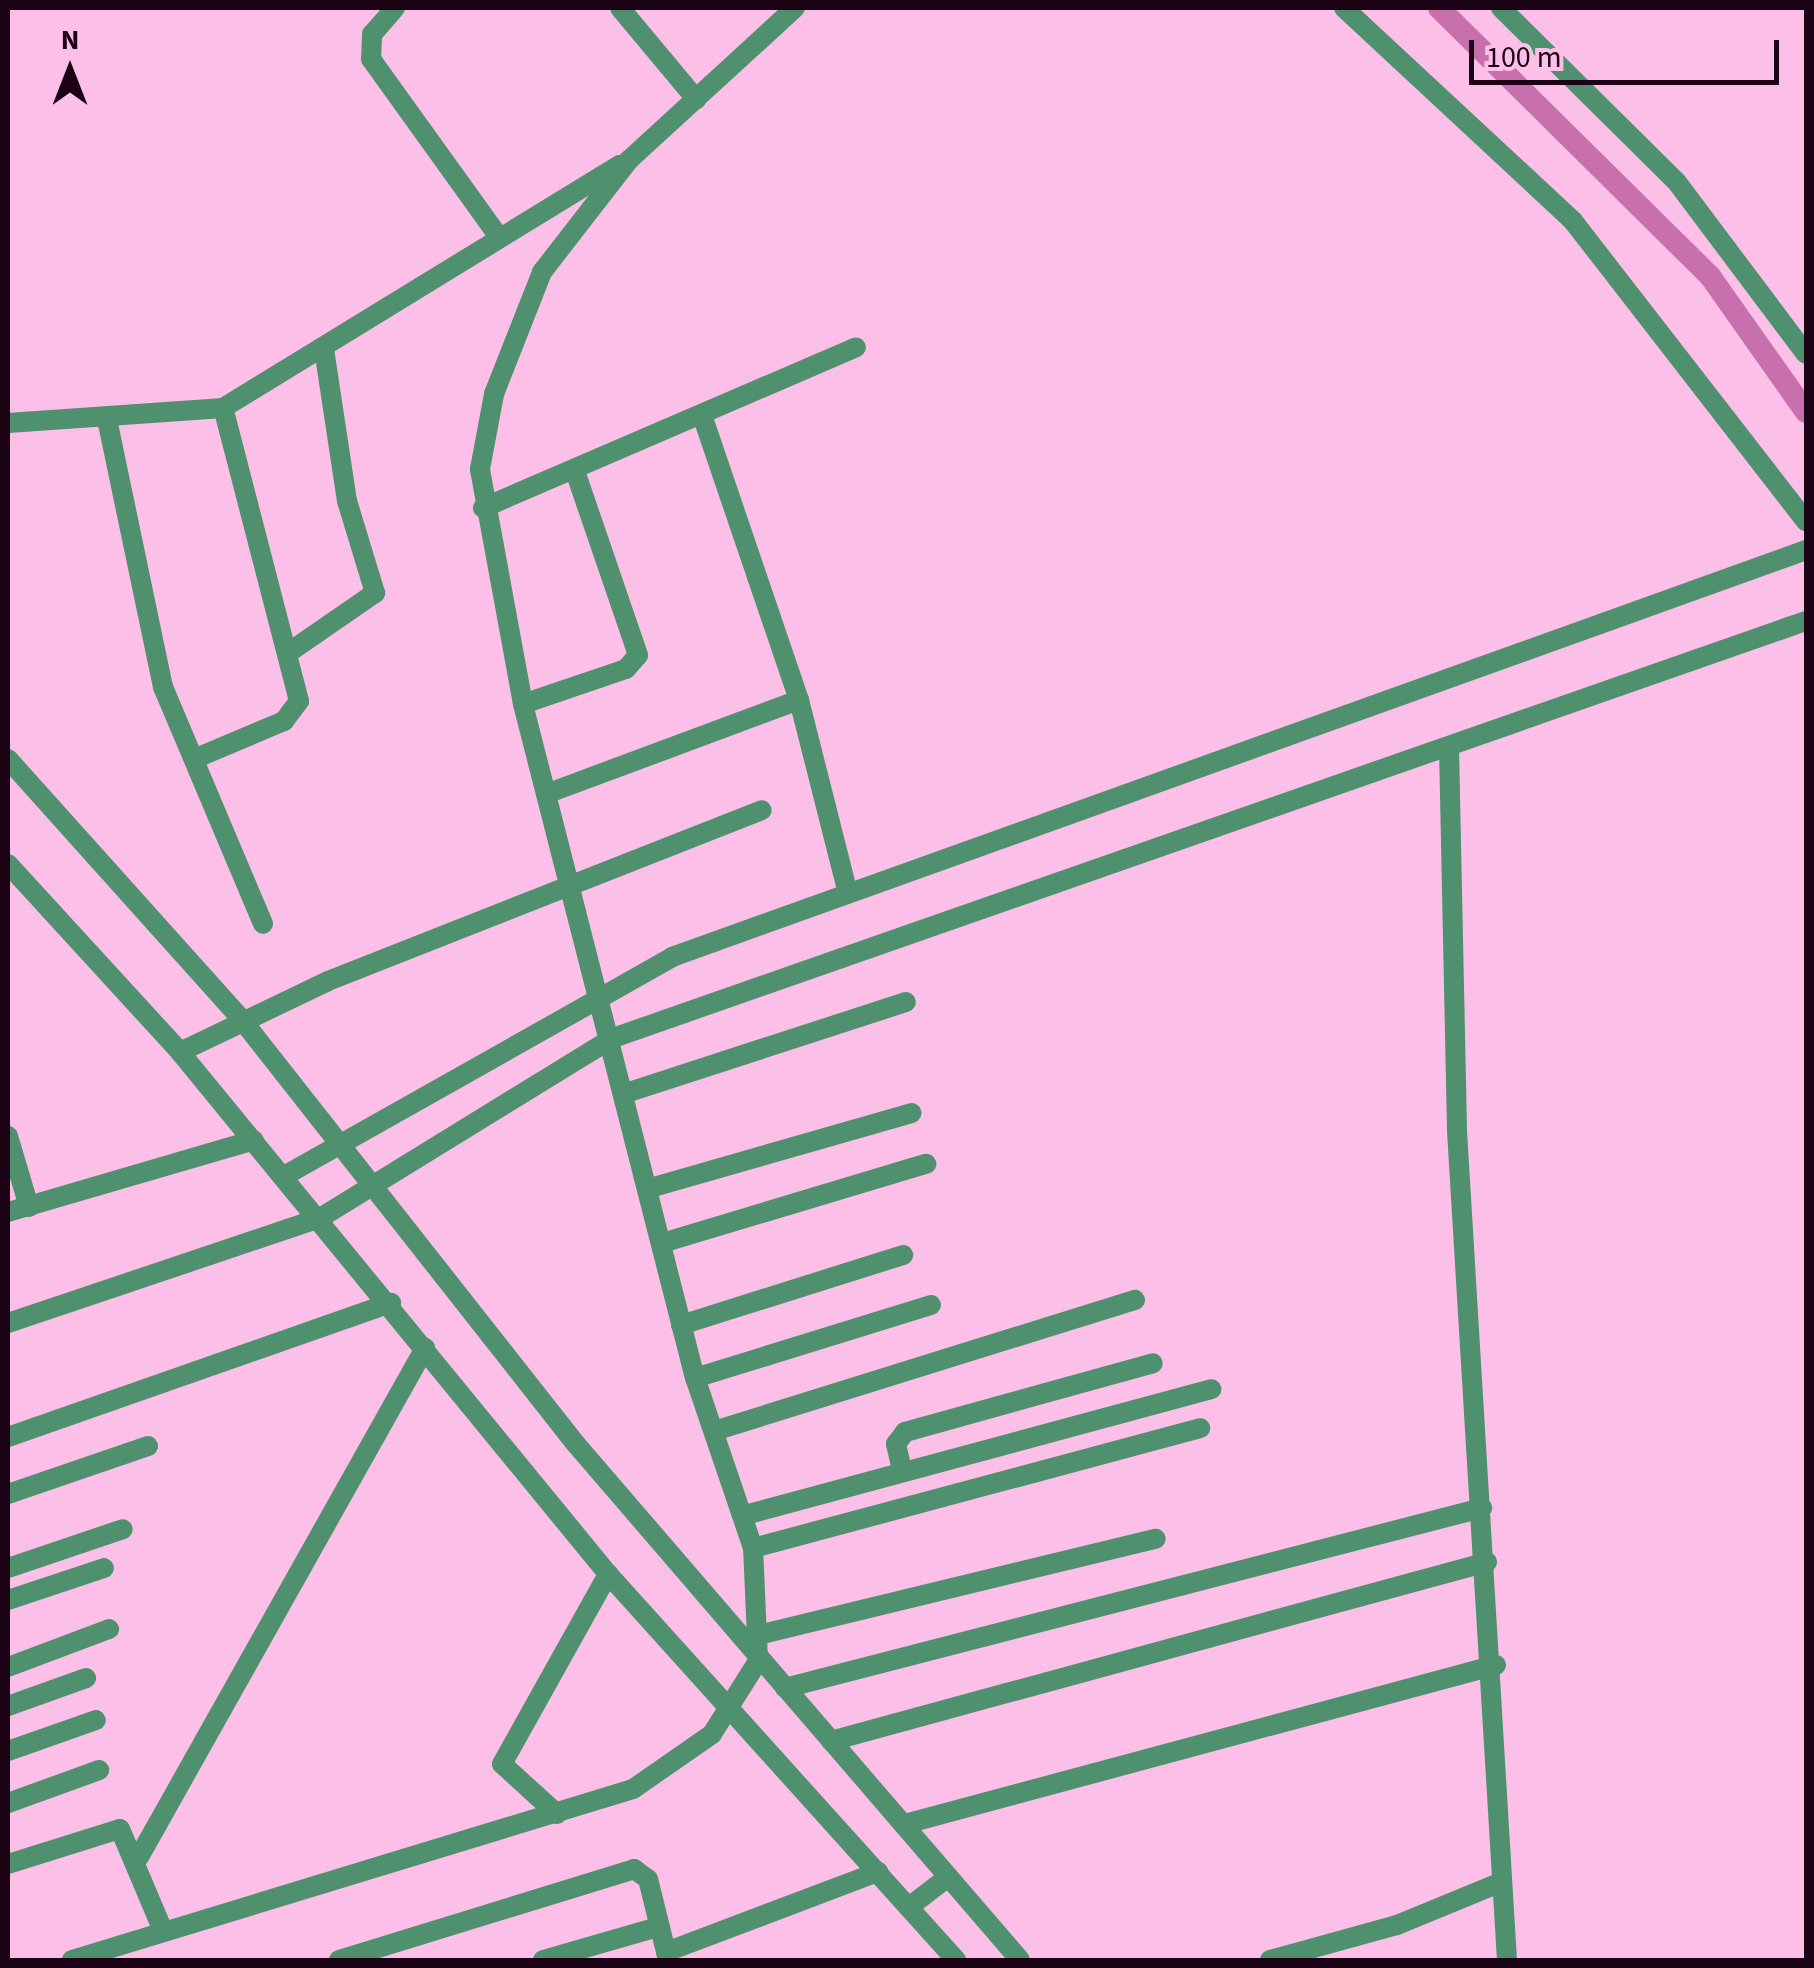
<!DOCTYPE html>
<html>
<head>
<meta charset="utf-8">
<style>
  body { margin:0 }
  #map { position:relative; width:1814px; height:1968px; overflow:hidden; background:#fcbfe8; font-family:"Source Sans 3",sans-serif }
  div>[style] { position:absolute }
  .canal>* { height:22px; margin:-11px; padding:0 11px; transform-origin:11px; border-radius:11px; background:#c770ad }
  .minor>* { height:20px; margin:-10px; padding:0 10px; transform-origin:10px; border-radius:10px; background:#4f916e }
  span { translate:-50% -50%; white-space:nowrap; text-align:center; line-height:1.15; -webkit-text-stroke:8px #fcbfe8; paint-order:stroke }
  .frame { position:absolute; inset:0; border:10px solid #1b0315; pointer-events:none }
  .north { position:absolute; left:20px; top:20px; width:100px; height:100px; -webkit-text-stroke:8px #fcbfe8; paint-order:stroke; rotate:0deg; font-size:28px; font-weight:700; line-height:40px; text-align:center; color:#1b0315 }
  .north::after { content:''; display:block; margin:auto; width:35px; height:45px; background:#1b0315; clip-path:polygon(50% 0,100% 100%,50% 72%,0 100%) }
  .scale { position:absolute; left:1469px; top:40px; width:310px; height:45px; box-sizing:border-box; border:5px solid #1b0315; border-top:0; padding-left:12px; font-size:30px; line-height:35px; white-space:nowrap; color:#1b0315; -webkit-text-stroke:8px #fcbfe8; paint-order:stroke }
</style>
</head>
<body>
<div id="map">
  <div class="canal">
    <i style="left:1439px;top:8px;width:381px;rotate:44.7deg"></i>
    <i style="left:1710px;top:276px;width:166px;rotate:54.8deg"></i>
  </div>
  <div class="minor">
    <i style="left:395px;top:8px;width:35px;rotate:131deg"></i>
    <i style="left:372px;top:34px;width:25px;rotate:92deg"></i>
    <i style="left:371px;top:59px;width:214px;rotate:54.3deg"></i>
    <i style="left:620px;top:8px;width:119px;rotate:50.1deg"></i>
    <i style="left:1344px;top:8px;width:313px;rotate:42.9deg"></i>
    <i style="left:1573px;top:221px;width:380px;rotate:52.2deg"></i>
    <i style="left:1501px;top:8px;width:246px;rotate:44.7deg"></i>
    <i style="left:1676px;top:181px;width:216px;rotate:53.1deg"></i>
    <i style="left:702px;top:415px;width:301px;rotate:71.2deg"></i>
    <i style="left:799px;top:700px;width:199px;rotate:75.8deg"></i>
    <i style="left:107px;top:419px;width:274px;rotate:78.2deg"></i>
    <i style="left:163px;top:687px;width:257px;rotate:67.1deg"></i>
    <i style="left:8px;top:423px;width:216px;rotate:-4deg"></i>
    <i style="left:223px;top:408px;width:465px;rotate:-31.5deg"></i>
    <i style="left:483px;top:508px;width:406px;rotate:-23.3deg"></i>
    <i style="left:288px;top:653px;width:106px;rotate:-34.6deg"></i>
    <i style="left:375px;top:593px;width:96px;rotate:-106.9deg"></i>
    <i style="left:347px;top:501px;width:154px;rotate:-98.6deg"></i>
    <i style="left:523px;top:704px;width:109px;rotate:-18.8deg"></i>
    <i style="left:626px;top:669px;width:18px;rotate:-49deg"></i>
    <i style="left:638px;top:655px;width:194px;rotate:-108.9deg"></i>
    <i style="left:1449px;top:747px;width:384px;rotate:88.8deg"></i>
    <i style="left:1457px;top:1131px;width:831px;rotate:86.55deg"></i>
    <i style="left:8px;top:759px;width:351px;rotate:48.1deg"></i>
    <i style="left:242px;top:1020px;width:538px;rotate:51.79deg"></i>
    <i style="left:575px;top:1443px;width:682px;rotate:49.28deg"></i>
    <i style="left:194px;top:759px;width:98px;rotate:-22.9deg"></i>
    <i style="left:284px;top:721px;width:25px;rotate:-53deg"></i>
    <i style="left:299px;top:701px;width:303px;rotate:-104.5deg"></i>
    <i style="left:546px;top:794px;width:270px;rotate:-20.4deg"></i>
    <i style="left:8px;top:864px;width:255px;rotate:47.5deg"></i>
    <i style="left:180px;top:1052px;width:675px;rotate:50.65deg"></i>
    <i style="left:608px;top:1574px;width:520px;rotate:47.96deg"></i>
    <i style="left:180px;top:1052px;width:164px;rotate:-25.6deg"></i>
    <i style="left:328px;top:981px;width:466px;rotate:-21.5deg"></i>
    <i style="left:629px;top:1092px;width:291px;rotate:-18deg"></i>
    <i style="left:8px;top:1136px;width:74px;rotate:73.5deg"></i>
    <i style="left:284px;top:1176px;width:446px;rotate:-29.4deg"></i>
    <i style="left:672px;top:957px;width:1205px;rotate:-19.74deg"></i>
    <i style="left:650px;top:1188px;width:272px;rotate:-16deg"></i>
    <i style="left:8px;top:1212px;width:256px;rotate:-16.3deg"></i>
    <i style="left:662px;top:1243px;width:276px;rotate:-16.7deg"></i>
    <i style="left:8px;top:1323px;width:329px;rotate:-18.6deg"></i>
    <i style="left:320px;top:1218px;width:344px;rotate:-31.6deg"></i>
    <i style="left:613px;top:1038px;width:1264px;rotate:-19.27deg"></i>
    <i style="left:681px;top:1325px;width:233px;rotate:-17.5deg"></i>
    <i style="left:695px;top:1378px;width:247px;rotate:-17.2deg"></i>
    <i style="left:714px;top:1431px;width:441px;rotate:-17.3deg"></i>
    <i style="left:8px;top:1437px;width:406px;rotate:-19.3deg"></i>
    <i style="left:902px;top:1470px;width:27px;rotate:-103deg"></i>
    <i style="left:896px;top:1444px;width:15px;rotate:-53deg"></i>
    <i style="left:905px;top:1432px;width:257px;rotate:-15.5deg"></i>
    <i style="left:8px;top:1494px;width:148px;rotate:-18.9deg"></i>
    <i style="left:745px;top:1515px;width:483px;rotate:-15.1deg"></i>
    <i style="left:753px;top:1548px;width:463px;rotate:-15deg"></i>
    <i style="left:8px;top:1568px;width:121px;rotate:-18.7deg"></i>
    <i style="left:8px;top:1600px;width:101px;rotate:-18.4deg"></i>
    <i style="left:762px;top:1634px;width:405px;rotate:-13.6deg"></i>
    <i style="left:8px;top:1667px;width:108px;rotate:-20.6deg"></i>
    <i style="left:785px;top:1688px;width:720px;rotate:-14.48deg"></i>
    <i style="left:8px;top:1706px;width:83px;rotate:-19.7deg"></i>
    <i style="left:831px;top:1741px;width:680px;rotate:-15.26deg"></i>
    <i style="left:8px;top:1751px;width:93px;rotate:-19.4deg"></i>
    <i style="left:8px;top:1803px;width:97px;rotate:-19.9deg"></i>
    <i style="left:557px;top:1814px;width:74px;rotate:-137.7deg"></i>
    <i style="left:502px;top:1764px;width:218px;rotate:-60.8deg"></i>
    <i style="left:905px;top:1824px;width:612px;rotate:-15.06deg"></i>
    <i style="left:139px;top:1857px;width:584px;rotate:-60.67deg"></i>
    <i style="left:8px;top:1864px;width:117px;rotate:-17.4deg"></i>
    <i style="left:120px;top:1829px;width:111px;rotate:67.1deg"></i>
    <i style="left:909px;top:1907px;width:49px;rotate:-37.6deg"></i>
    <i style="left:666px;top:1952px;width:227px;rotate:-20.7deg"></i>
    <i style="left:72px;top:1960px;width:586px;rotate:-16.95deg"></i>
    <i style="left:633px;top:1789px;width:96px;rotate:-34.8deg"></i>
    <i style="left:712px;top:1734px;width:86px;rotate:-57.8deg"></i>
    <i style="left:758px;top:1661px;width:113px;rotate:-92.5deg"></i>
    <i style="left:753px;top:1548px;width:180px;rotate:-108.8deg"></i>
    <i style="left:695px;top:1378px;width:696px;rotate:-104.32deg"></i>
    <i style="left:523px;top:704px;width:239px;rotate:-100.4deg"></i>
    <i style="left:480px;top:469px;width:76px;rotate:-79.4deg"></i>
    <i style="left:494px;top:394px;width:131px;rotate:-68.5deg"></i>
    <i style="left:542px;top:272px;width:142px;rotate:-52.2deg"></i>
    <i style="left:629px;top:160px;width:225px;rotate:-42.5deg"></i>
    <i style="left:339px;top:1960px;width:309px;rotate:-17.1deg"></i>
    <i style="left:634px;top:1869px;width:17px;rotate:36deg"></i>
    <i style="left:648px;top:1879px;width:83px;rotate:76.1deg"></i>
    <i style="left:543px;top:1960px;width:120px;rotate:-16deg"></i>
    <i style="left:1270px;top:1960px;width:132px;rotate:-15.4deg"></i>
    <i style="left:1397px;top:1925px;width:113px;rotate:-22.3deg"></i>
  </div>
  <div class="frame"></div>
  <div class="north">N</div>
  <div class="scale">100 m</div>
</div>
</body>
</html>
